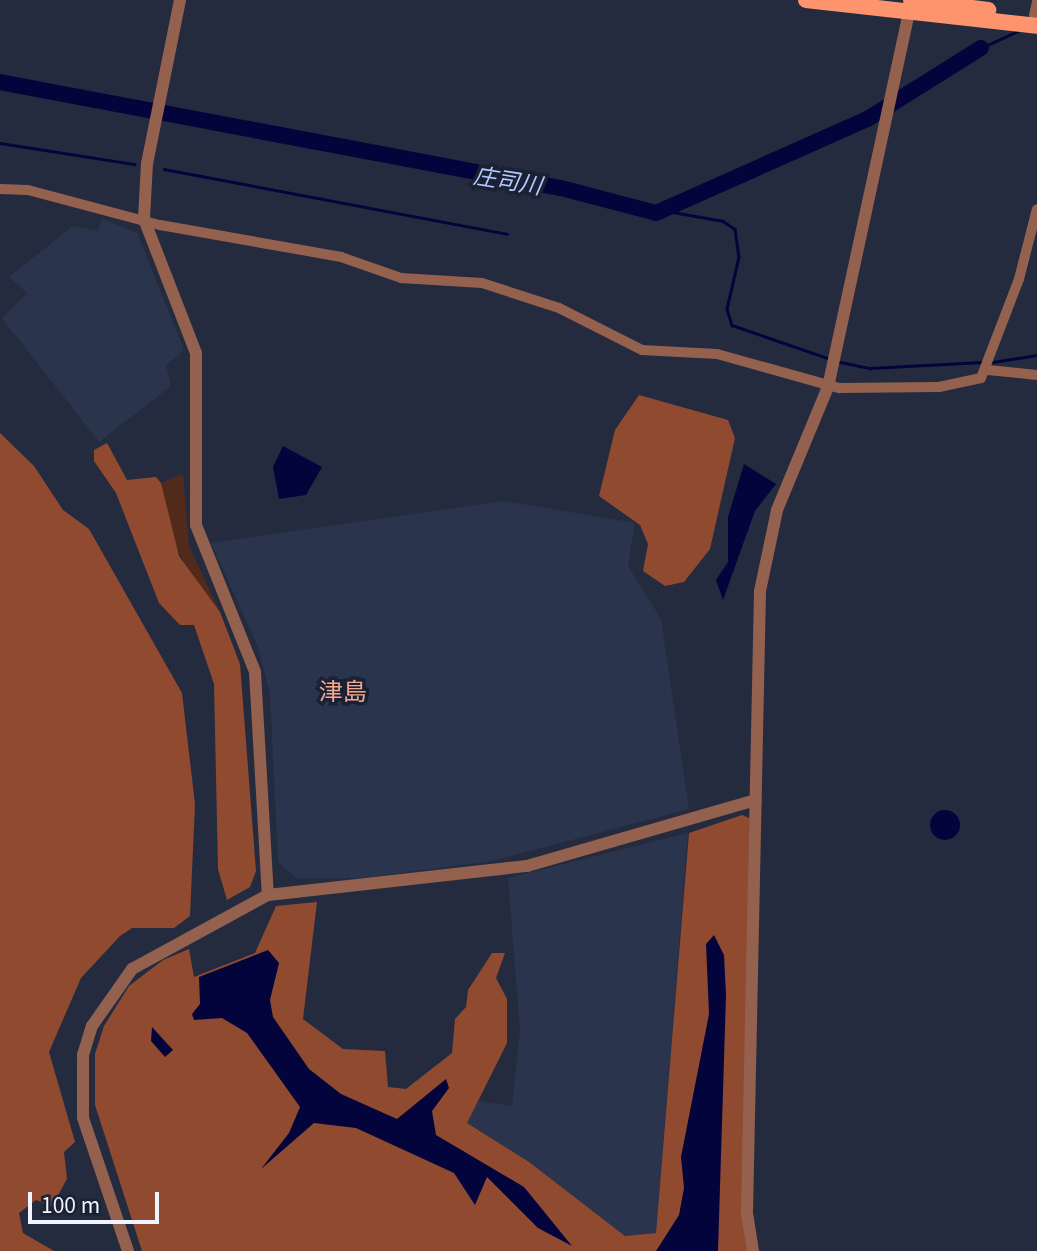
<!DOCTYPE html>
<html>
<head>
<meta charset="utf-8">
<style>
  body { margin:0 }
  #map { position:relative; width:1037px; height:1251px; overflow:hidden; background:#242b3e; font-family:Georgia,"Noto Sans JP",serif }
  div>[style] { position:absolute }
  .built>* { inset:0; background:#2b344d }
  .green>* { inset:0; background:#522a1b }
  .forest>* { inset:0; background:#904a30 }
  .water>* { inset:0; background:#03043b }
  .round { border-radius:50% }
  .stream>* { height:2.5px; margin:-1.25px; padding:0 1.25px; transform-origin:1.25px; border-radius:1.25px; background:#03043b }
  .river>* { height:16px; margin:-8px; padding:0 8px; transform-origin:8px; border-radius:8px; background:#03043b }
  .minor>* { height:10px; margin:-5px; padding:0 5px; transform-origin:5px; border-radius:5px; background:#94614f }
  .tertiary>* { height:12px; margin:-6px; padding:0 6px; transform-origin:6px; border-radius:6px; background:#94614f }
  .primary>* { height:16px; margin:-8px; padding:0 8px; transform-origin:8px; border-radius:8px; background:#fd946e }
  span { translate:-50% -50%; white-space:nowrap; text-align:center; line-height:1.15; -webkit-text-stroke:7px #1a2133; paint-order:stroke }
  .water-label { font-size:23px; color:#b3c8fd; font-style:italic }
  .quarter-label { font-size:24px; color:#f6a88c }
  .scale { position:absolute; left:28px; top:1192px; width:131px; height:32px; box-sizing:border-box; border:4px solid #f0f4ff; border-top:0; padding-left:9px; font-size:21px; line-height:24px; white-space:nowrap; color:#f0f4ff; -webkit-text-stroke:5px #1a2133; paint-order:stroke }
</style>
</head>
<body>
<div id="map">
  <div class="built">
    <i style="clip-path:polygon(102px 219px,137px 233px,184px 350px,166px 365px,171px 386px,99px 442px,2px 318px,27px 293px,9px 277px,73px 226px,98px 231px)"></i>
    <i style="clip-path:polygon(504px 501px,635px 523px,628px 566px,661px 619px,689px 809px,492px 861px,362px 878px,296px 878px,278px 862px,270px 694px,258px 647px,211px 543px)"></i>
    <i style="clip-path:polygon(688px 833px,656px 1233px,625px 1236px,529px 1162px,467px 1123px,478px 1101px,512px 1106px,520px 1030px,508px 878px)"></i>
  </div>
  <div class="green">
    <i style="clip-path:polygon(183px 474px,189px 546px,220px 612px,203px 597px,170px 536px,161px 483px)"></i>
  </div>
  <div class="forest">
    <i style="clip-path:polygon(639px 395px,728px 420px,735px 438px,710px 549px,684px 582px,665px 586px,643px 571px,648px 544px,640px 525px,599px 496px,615px 430px)"></i>
    <i style="clip-path:polygon(0 433px,34px 466px,63px 510px,89px 529px,182px 693px,195px 804px,190px 916px,174px 928px,132px 928px,120px 936px,81px 978px,49px 1052px,75px 1142px,64px 1152px,67px 1179px,52px 1206px,36px 1200px,19px 1213px,23px 1233px,54px 1251px,0 1251px)"></i>
    <i style="clip-path:polygon(107px 443px,127px 480px,156px 477px,161px 483px,179px 556px,220px 612px,240px 664px,256px 871px,250px 887px,227px 900px,218px 869px,214px 684px,194px 625px,180px 625px,159px 603px,116px 493px,94px 461px,94px 450px)"></i>
    <i style="clip-path:polygon(742px 815px,749px 818px,747px 1251px,142px 1251px,95px 1105px,95px 1054px,104px 1026px,129px 986px,163px 960px,189px 949px,194px 977px,255px 953px,276px 906px,317px 902px,303px 1019px,343px 1049px,385px 1051px,388px 1087px,406px 1089px,452px 1053px,455px 1019px,466px 1007px,468px 990px,492px 953px,505px 953px,496px 978px,507px 999px,507px 1043px,467px 1123px,529px 1162px,625px 1236px,656px 1233px,689px 833px)"></i>
  </div>
  <div class="water">
    <i style="clip-path:polygon(283px 446px,322px 467px,306px 495px,279px 499px,273px 467px)"></i>
    <i style="clip-path:polygon(744px 464px,776px 484px,755px 511px,723px 600px,716px 580px,728px 562px,728px 517px)"></i>
    <i class="round" style="left:930px;top:810px;width:30px;height:30px"></i>
    <i style="clip-path:polygon(714px 935px,724px 955px,726px 995px,718px 1251px,656px 1251px,679px 1215px,684px 1188px,681px 1157px,709px 1014px,706px 944px)"></i>
    <i style="clip-path:polygon(268px 950px,279px 963px,270px 1000px,273px 1017px,309px 1069px,341px 1094px,397px 1119px,446px 1079px,449px 1088px,432px 1111px,436px 1135px,524px 1187px,572px 1246px,538px 1228px,487px 1177px,475px 1205px,454px 1173px,356px 1128px,314px 1123px,261px 1169px,289px 1133px,300px 1107px,247px 1033px,222px 1018px,194px 1020px,192px 1014px,200px 1004px,199px 977px)"></i>
    <i style="clip-path:polygon(152px 1027px,173px 1050px,165px 1057px,151px 1041px)"></i>
  </div>
  <div class="stream">
    <i style="left:981px;top:48px;width:43px;rotate:-24.8deg"></i>
    <i style="left:0;top:143px;width:136px;rotate:8.9deg"></i>
    <i style="left:164px;top:169px;width:349px;rotate:10.7deg"></i>
    <i style="left:667px;top:211px;width:57px;rotate:10.1deg"></i>
    <i style="left:723px;top:221px;width:14px;rotate:34deg"></i>
    <i style="left:735px;top:229px;width:28px;rotate:82deg"></i>
    <i style="left:739px;top:257px;width:53px;rotate:103deg"></i>
    <i style="left:727px;top:309px;width:17px;rotate:73deg"></i>
    <i style="left:732px;top:325px;width:104px;rotate:19.1deg"></i>
    <i style="left:836px;top:361px;width:35px;rotate:12deg"></i>
    <i style="left:870px;top:368px;width:112px;rotate:-3.1deg"></i>
    <i style="left:993px;top:362px;width:45px;rotate:-9deg"></i>
  </div>
  <div class="river">
    <i style="left:0;top:82px;width:571px;rotate:10.7deg"></i>
    <i style="left:561px;top:188px;width:98px;rotate:14.7deg"></i>
    <i style="left:656px;top:213px;width:233px;rotate:-24deg"></i>
    <i style="left:869px;top:118px;width:132px;rotate:-32deg"></i>
  </div>
  <div class="minor">
    <i style="left:1034px;top:15px;width:13px;rotate:-77deg"></i>
    <i style="left:0;top:189px;width:28px;rotate:2deg"></i>
    <i style="left:28px;top:190px;width:137px;rotate:14.9deg"></i>
    <i style="left:160px;top:225px;width:184px;rotate:10deg"></i>
    <i style="left:341px;top:257px;width:64px;rotate:19.3deg"></i>
    <i style="left:401px;top:278px;width:81px;rotate:3.5deg"></i>
    <i style="left:482px;top:283px;width:81px;rotate:18deg"></i>
    <i style="left:559px;top:308px;width:93px;rotate:26.8deg"></i>
    <i style="left:642px;top:350px;width:75px;rotate:3.1deg"></i>
    <i style="left:717px;top:354px;width:127px;rotate:15.6deg"></i>
    <i style="left:839px;top:388px;width:100px;rotate:-0.6deg"></i>
    <i style="left:939px;top:387px;width:43px;rotate:-12.1deg"></i>
    <i style="left:981px;top:378px;width:106px;rotate:-69deg"></i>
    <i style="left:1019px;top:279px;width:72px;rotate:-75.6deg"></i>
    <i style="left:988px;top:370px;width:49px;rotate:5.8deg"></i>
  </div>
  <div class="tertiary">
    <i style="left:180px;top:0;width:166px;rotate:101.4deg"></i>
    <i style="left:147px;top:163px;width:56px;rotate:93.1deg"></i>
    <i style="left:144px;top:219px;width:144px;rotate:68.8deg"></i>
    <i style="left:196px;top:353px;width:172px;rotate:90deg"></i>
    <i style="left:196px;top:525px;width:158px;rotate:68.1deg"></i>
    <i style="left:255px;top:672px;width:223px;rotate:86.7deg"></i>
    <i style="left:268px;top:895px;width:261px;rotate:-6.4deg"></i>
    <i style="left:527px;top:866px;width:238px;rotate:-16.1deg"></i>
    <i style="left:128px;top:1251px;width:140px;rotate:-108.7deg"></i>
    <i style="left:83px;top:1118px;width:63px;rotate:-90deg"></i>
    <i style="left:83px;top:1055px;width:30px;rotate:-73deg"></i>
    <i style="left:92px;top:1026px;width:70px;rotate:-54.9deg"></i>
    <i style="left:132px;top:969px;width:155px;rotate:-28.6deg"></i>
    <i style="left:753px;top:1251px;width:39px;rotate:-99deg"></i>
    <i style="left:747px;top:1212px;width:621px;rotate:-88.8deg"></i>
    <i style="left:760px;top:591px;width:83px;rotate:-78.1deg"></i>
    <i style="left:777px;top:510px;width:133px;rotate:-67.5deg"></i>
    <i style="left:828px;top:387px;width:392px;rotate:-77.8deg"></i>
  </div>
  <div class="primary">
    <i style="left:806px;top:0;width:232px;rotate:6.4deg"></i>
    <i style="left:911px;top:0;width:78px;rotate:7.4deg"></i>
  </div>
  <div class="water-label">
    <span style="left:508px;top:179px;rotate:9deg">庄司川</span>
  </div>
  <div class="quarter-label">
    <span style="left:343px;top:690px">津島</span>
  </div>
  <div class="scale">100 m</div>
</div>
</body>
</html>
